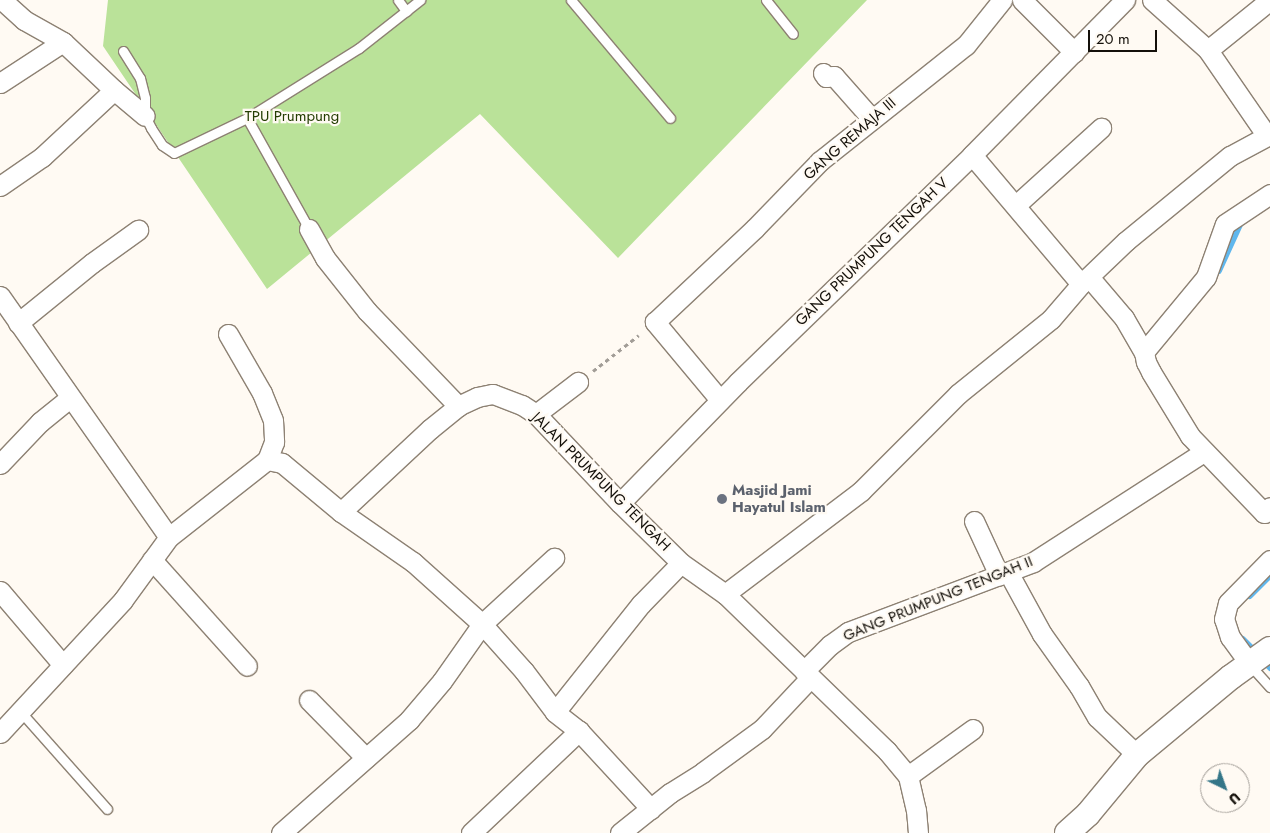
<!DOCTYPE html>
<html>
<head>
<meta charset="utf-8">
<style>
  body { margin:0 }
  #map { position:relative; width:1270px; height:833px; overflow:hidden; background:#fffaf3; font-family:Jost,sans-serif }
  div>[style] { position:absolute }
  .green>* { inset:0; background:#bae299 }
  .stream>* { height:7px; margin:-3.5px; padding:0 3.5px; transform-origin:3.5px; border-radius:3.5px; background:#60b7ed }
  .path>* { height:3px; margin-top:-1.5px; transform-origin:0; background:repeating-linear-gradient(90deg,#a29d97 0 4px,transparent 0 8px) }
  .roads { filter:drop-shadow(1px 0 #8d8173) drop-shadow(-1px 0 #8d8173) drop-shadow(0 1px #8d8173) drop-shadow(0 -1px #8d8173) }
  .service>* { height:9px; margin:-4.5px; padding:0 4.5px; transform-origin:4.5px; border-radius:4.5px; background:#fff }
  .minor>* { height:19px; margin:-9.5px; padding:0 9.5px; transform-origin:9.5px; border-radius:9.5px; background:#fff }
  .tertiary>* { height:24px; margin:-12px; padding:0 12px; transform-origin:12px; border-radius:12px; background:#fff }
  .dots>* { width:14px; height:14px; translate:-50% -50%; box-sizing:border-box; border:2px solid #fffaf3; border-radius:50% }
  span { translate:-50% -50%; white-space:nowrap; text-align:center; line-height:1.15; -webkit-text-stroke:4.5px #fffaf3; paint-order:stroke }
  .park-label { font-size:15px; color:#233c02 }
  .street-label { font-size:15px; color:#14100a }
  .worship-label { font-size:15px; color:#5b616d; font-weight:700 }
  .left { translate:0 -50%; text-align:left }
  .north { position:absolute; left:1200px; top:763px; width:50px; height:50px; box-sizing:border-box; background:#fffaf3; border:1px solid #a19c96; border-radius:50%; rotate:138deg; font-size:14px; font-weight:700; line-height:20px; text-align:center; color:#14100a }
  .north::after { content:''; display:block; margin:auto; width:18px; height:22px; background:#347688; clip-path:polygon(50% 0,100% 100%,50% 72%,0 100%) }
  .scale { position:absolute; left:1088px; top:30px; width:69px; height:22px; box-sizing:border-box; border:2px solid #14100a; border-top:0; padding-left:6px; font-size:15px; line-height:18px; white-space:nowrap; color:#14100a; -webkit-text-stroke:4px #fffaf3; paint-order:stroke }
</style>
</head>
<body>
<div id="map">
  <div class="green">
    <i style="clip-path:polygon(108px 0,867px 0,618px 258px,480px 114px,267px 289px,103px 46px)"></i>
  </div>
  <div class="stream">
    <i style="left:1218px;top:270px;width:53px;rotate:-65.4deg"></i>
    <i style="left:1249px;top:595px;width:30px;rotate:-45deg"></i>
    <i style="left:1242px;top:639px;width:40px;rotate:45deg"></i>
  </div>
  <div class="path">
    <i style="left:593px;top:371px;width:58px;rotate:-38deg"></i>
  </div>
  <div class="roads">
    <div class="service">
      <i style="left:398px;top:0;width:14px;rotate:54deg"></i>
      <i style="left:571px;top:0;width:154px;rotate:50deg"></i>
      <i style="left:766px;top:0;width:43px;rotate:51.5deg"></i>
      <i style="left:123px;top:51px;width:32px;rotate:58deg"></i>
      <i style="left:140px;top:78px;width:21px;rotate:76deg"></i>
      <i style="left:145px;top:98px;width:18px;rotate:90deg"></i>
      <i style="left:145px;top:116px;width:13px;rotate:63deg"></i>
      <i style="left:151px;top:128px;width:20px;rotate:57deg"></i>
      <i style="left:162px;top:145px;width:14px;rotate:34deg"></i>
      <i style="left:174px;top:153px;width:81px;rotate:-25.6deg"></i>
      <i style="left:247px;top:118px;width:132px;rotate:-32deg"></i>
      <i style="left:359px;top:48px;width:78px;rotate:-38.2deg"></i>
      <i style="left:247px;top:118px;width:127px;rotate:60.8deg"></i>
      <i style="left:1250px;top:665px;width:30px;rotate:48deg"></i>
      <i style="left:20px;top:711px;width:131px;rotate:48.4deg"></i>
    </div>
    <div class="minor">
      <i style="left:2px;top:0;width:30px;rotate:42deg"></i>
      <i style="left:24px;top:20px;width:45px;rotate:29.4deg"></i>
      <i style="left:63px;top:42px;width:70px;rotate:43.3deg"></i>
      <i style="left:114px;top:90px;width:40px;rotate:40deg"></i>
      <i style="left:1022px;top:0;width:74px;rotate:45deg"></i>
      <i style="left:1208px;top:50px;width:80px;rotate:-38.9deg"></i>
      <i style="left:823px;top:73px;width:5px;rotate:53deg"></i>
      <i style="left:826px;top:77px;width:8px;rotate:-7deg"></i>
      <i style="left:834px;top:76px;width:57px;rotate:48.5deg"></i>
      <i style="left:0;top:83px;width:75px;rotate:-33.1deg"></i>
      <i style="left:972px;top:155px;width:169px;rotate:49.8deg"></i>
      <i style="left:0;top:186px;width:51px;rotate:-34.6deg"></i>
      <i style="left:42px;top:157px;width:98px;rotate:-42.9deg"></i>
      <i style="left:1016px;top:205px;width:115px;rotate:-42.2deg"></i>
      <i style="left:309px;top:229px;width:33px;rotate:61deg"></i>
      <i style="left:325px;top:258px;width:68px;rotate:51.6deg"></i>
      <i style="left:367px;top:311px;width:132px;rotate:46.2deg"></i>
      <i style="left:1089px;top:277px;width:54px;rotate:49.5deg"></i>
      <i style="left:1124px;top:318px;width:39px;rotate:60deg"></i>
      <i style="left:1144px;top:352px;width:10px;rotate:79deg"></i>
      <i style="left:1146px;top:362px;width:11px;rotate:63deg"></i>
      <i style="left:1151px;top:372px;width:75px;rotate:58.6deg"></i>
      <i style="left:1190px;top:436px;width:107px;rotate:46.1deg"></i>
      <i style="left:1264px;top:513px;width:8px;rotate:-45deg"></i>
      <i style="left:0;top:296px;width:294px;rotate:55deg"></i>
      <i style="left:18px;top:323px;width:95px;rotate:-39deg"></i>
      <i style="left:92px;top:263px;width:57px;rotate:-35.7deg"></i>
      <i style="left:228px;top:334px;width:68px;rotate:60deg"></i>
      <i style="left:262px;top:393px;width:29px;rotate:68deg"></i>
      <i style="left:273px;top:420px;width:22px;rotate:87deg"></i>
      <i style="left:274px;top:442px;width:19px;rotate:111deg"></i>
      <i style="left:1144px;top:352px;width:97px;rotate:-50.4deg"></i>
      <i style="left:1206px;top:277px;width:56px;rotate:-70.3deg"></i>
      <i style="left:1225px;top:224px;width:54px;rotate:-33.7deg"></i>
      <i style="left:720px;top:400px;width:102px;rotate:-129.8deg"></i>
      <i style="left:655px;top:322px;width:137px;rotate:-43.2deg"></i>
      <i style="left:755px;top:228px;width:93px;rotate:-45.9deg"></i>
      <i style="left:820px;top:161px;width:186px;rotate:-38.5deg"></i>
      <i style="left:966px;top:45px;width:58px;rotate:-51.3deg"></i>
      <i style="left:536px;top:414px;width:53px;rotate:-37.3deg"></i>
      <i style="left:0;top:464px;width:58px;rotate:-46.4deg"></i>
      <i style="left:40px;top:422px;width:38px;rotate:-39deg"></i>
      <i style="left:620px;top:503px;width:169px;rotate:-45.7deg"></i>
      <i style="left:738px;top:382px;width:326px;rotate:-44.1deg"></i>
      <i style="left:972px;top:155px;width:218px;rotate:-45.4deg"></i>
      <i style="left:341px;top:512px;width:122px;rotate:-43deg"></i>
      <i style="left:430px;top:429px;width:36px;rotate:-39deg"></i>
      <i style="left:458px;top:406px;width:21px;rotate:-25deg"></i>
      <i style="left:477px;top:397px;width:16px;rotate:-11deg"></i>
      <i style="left:493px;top:394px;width:31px;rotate:21deg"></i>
      <i style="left:522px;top:405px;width:17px;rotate:33deg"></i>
      <i style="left:536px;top:414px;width:122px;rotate:46.7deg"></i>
      <i style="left:620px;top:503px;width:86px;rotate:44.5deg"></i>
      <i style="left:681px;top:563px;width:54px;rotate:35.2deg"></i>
      <i style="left:725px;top:594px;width:226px;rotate:44.1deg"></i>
      <i style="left:887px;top:751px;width:33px;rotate:50deg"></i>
      <i style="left:908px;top:776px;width:35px;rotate:77deg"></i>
      <i style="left:916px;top:810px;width:23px;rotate:85deg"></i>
      <i style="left:974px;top:521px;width:60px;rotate:65.2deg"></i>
      <i style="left:152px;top:560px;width:142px;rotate:48.1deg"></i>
      <i style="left:1008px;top:572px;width:71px;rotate:61.3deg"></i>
      <i style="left:1042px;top:634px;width:64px;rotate:54.6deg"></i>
      <i style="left:1079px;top:686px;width:36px;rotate:60deg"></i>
      <i style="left:1097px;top:717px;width:55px;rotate:43.5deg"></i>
      <i style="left:0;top:591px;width:97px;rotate:49.6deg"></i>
      <i style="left:725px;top:594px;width:171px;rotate:-37.1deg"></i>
      <i style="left:861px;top:491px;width:137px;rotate:-45deg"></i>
      <i style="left:958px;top:394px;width:119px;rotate:-38.9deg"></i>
      <i style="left:1051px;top:319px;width:46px;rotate:-49.4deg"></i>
      <i style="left:1081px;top:284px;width:62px;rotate:-43.7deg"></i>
      <i style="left:1126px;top:241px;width:134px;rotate:-39.3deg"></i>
      <i style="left:1230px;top:156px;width:42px;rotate:-28.4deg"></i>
      <i style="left:1267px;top:136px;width:104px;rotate:-124.5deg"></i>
      <i style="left:1208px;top:50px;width:75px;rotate:-138.2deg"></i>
      <i style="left:1249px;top:663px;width:32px;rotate:-126deg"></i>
      <i style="left:1230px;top:637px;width:19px;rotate:-108deg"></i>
      <i style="left:1224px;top:619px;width:16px;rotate:-76deg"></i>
      <i style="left:1228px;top:603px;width:60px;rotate:-45.7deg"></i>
      <i style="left:804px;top:671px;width:37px;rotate:-45deg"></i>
      <i style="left:830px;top:645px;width:22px;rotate:-36deg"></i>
      <i style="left:848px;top:632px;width:198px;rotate:-20.7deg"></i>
      <i style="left:1033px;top:562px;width:203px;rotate:-32.8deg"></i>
      <i style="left:309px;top:700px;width:81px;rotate:45.5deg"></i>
      <i style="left:579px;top:731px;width:106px;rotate:47.3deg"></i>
      <i style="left:0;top:733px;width:181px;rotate:-47.2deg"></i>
      <i style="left:123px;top:600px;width:78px;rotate:-53.9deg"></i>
      <i style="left:169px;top:537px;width:125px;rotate:-38.2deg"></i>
      <i style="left:267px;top:460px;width:15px;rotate:11deg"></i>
      <i style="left:282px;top:463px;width:77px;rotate:39.7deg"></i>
      <i style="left:341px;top:512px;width:88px;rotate:34.8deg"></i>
      <i style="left:413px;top:562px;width:93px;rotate:41.9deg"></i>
      <i style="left:482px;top:624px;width:63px;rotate:48.2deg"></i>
      <i style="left:524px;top:671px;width:51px;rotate:52.9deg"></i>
      <i style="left:908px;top:776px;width:80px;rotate:-35.9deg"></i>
      <i style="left:281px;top:833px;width:171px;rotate:-41.4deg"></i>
      <i style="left:409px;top:720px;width:51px;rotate:-49.8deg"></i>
      <i style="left:442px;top:681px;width:70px;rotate:-54.9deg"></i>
      <i style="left:482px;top:624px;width:98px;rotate:-42.5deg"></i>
      <i style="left:471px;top:833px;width:149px;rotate:-43.4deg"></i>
      <i style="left:579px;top:731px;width:31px;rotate:-142deg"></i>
      <i style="left:555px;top:712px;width:138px;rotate:-51.5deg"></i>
      <i style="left:641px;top:604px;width:57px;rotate:-45.7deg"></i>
      <i style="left:620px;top:833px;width:64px;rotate:-38.7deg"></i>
      <i style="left:670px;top:793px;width:39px;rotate:-32deg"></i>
      <i style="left:703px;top:772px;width:73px;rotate:-36.1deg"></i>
      <i style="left:762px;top:729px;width:71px;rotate:-46.7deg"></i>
    </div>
    <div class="tertiary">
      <i style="left:1067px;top:833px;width:28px;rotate:-42deg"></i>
      <i style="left:1088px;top:814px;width:77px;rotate:-50.3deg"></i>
      <i style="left:1137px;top:755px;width:122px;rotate:-39.7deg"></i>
      <i style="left:1231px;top:677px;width:48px;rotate:-35.7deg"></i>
    </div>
  </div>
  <div class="dots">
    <i style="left:722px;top:499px;background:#6b7280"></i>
  </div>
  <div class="park-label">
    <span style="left:292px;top:117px">TPU Prumpung</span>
  </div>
  <div class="street-label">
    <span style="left:850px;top:139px;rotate:-41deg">GANG REMAJA III</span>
    <span style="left:872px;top:252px;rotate:-44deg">GANG PRUMPUNG TENGAH V</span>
    <span style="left:601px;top:482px;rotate:45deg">JALAN PRUMPUNG TENGAH</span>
    <span style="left:938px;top:599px;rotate:-22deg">GANG PRUMPUNG TENGAH II</span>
  </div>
  <div class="worship-label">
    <span class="left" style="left:732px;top:499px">Masjid Jami<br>Hayatul Islam</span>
  </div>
  <div class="north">U</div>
  <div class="scale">20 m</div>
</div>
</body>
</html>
